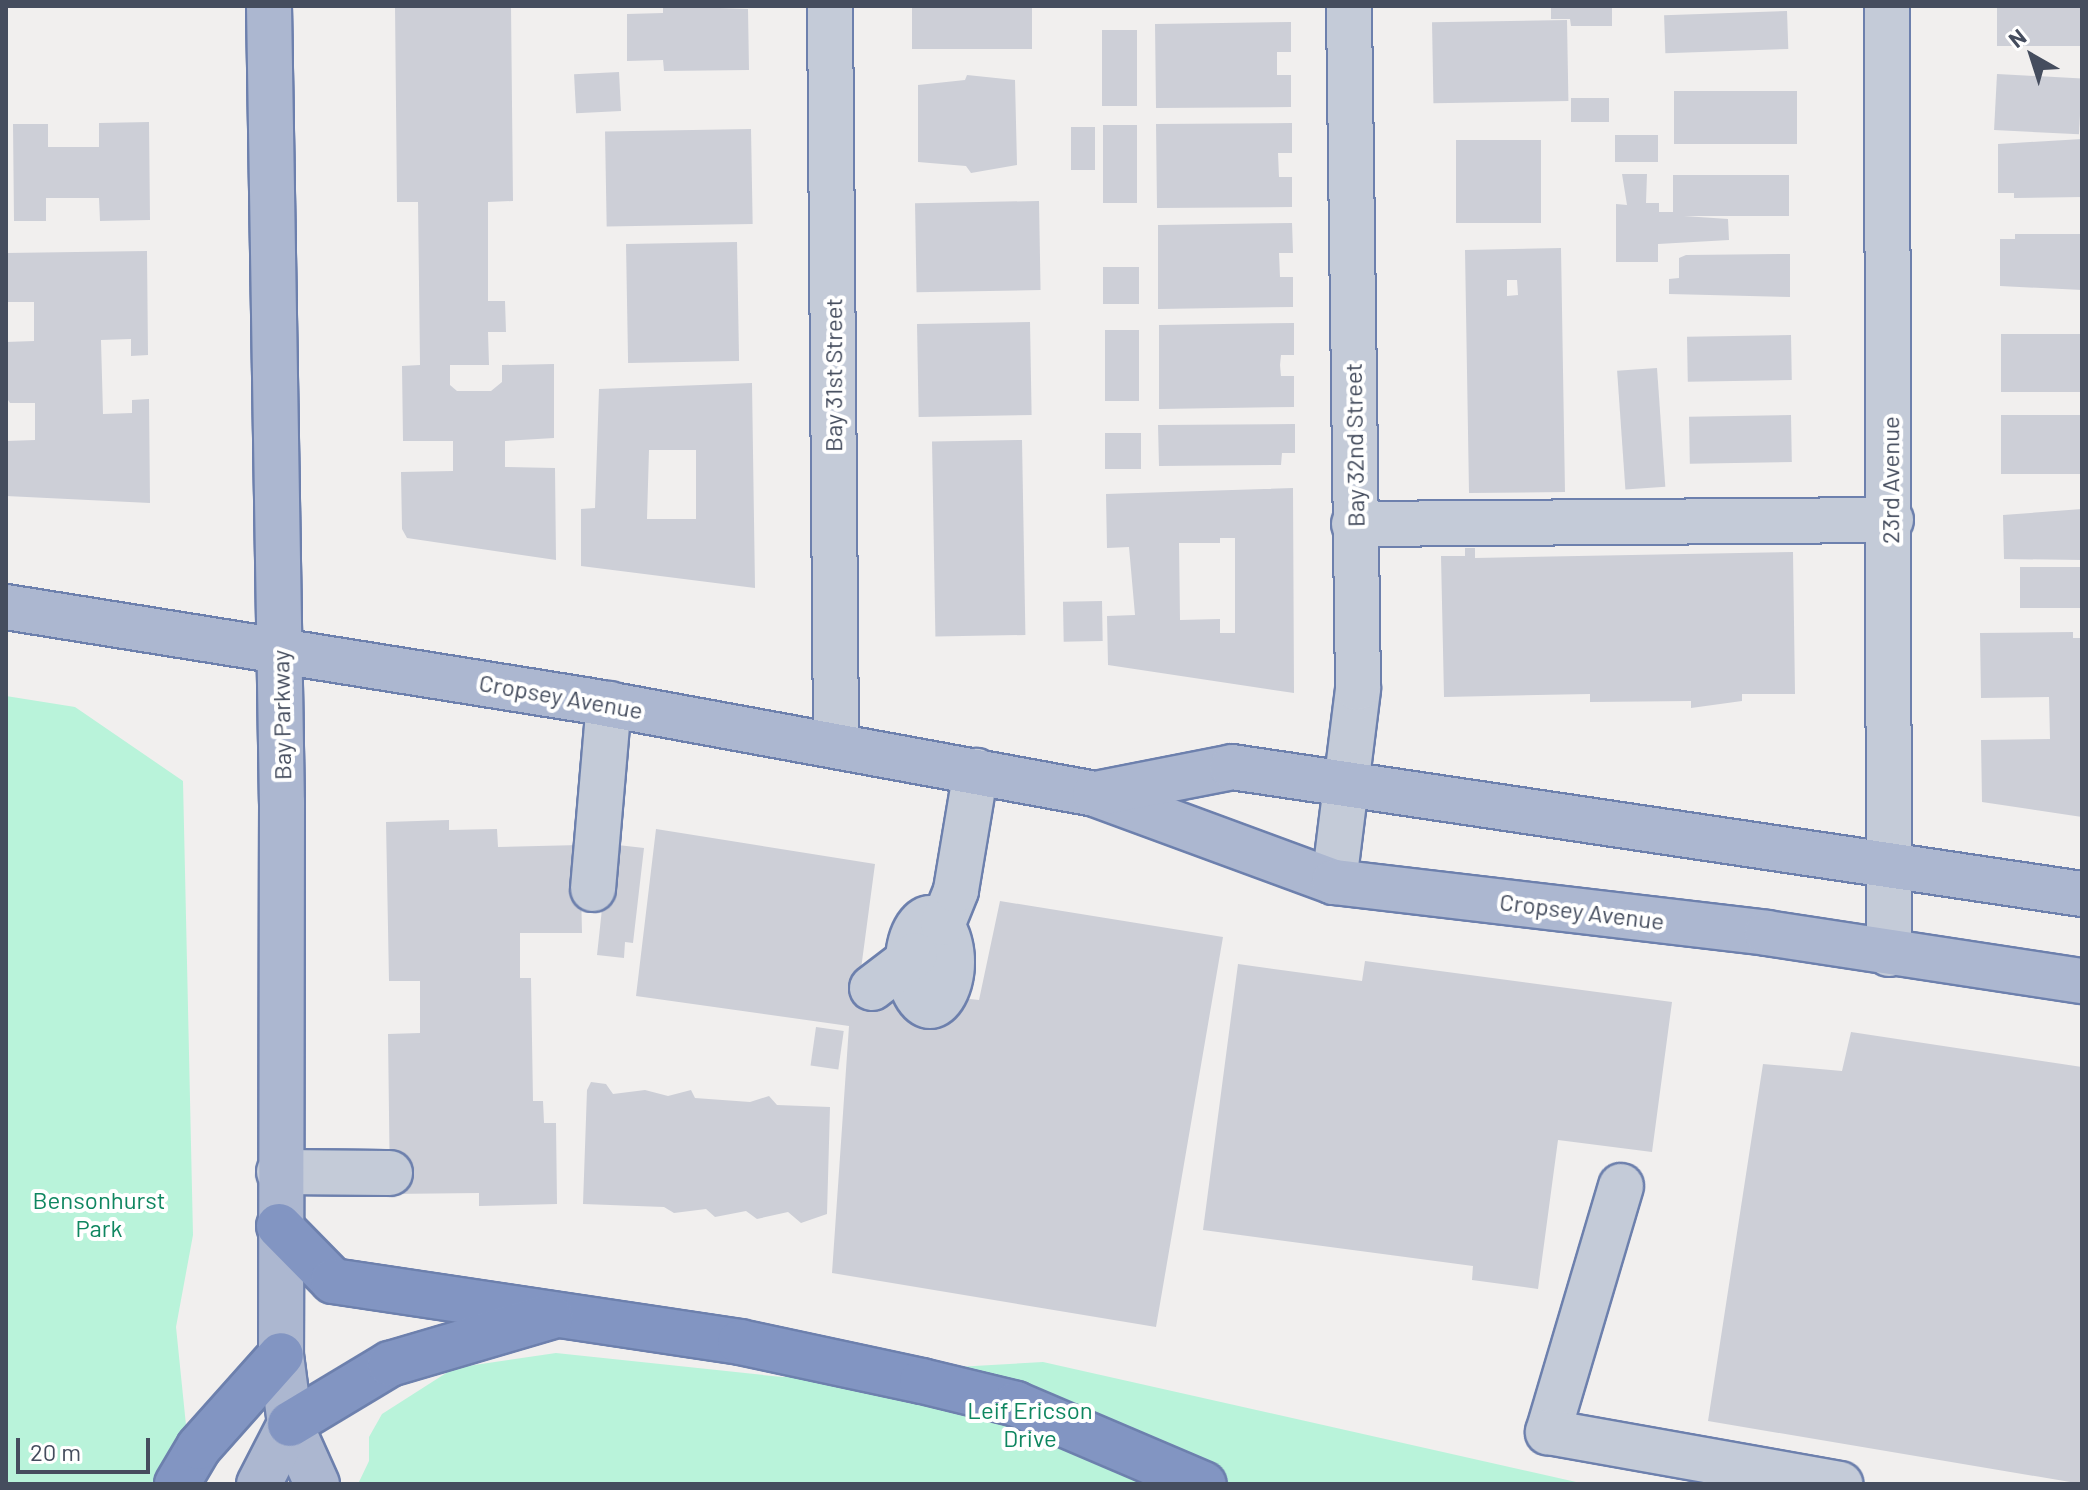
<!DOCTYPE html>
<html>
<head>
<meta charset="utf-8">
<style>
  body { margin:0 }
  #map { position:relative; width:2088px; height:1490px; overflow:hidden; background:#f1efee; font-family:Barlow,sans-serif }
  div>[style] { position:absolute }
  .green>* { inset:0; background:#b9f3da }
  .building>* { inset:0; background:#cdcfd7; transform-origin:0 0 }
  .roads { filter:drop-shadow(2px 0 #6d80ad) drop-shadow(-2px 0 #6d80ad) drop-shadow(0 2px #6d80ad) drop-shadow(0 -2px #6d80ad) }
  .minor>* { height:44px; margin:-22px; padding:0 22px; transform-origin:22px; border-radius:22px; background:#c4cbd8 }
  .minor>.ring { margin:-22px; padding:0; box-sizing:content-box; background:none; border:44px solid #c4cbd8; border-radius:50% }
  .major>* { height:44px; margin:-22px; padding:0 22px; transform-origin:22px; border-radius:22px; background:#acb7d0 }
  .highway>* { height:44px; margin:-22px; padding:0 22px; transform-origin:22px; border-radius:22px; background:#8295c2 }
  span { translate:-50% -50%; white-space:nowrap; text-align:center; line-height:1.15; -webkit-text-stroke:8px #fff; paint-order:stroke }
  .street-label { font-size:24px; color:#454d5e }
  .park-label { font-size:24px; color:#0f8660 }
  .frame { position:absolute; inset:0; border:8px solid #454d5e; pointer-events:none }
  .north { position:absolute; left:1992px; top:16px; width:80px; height:80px; -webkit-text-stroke:6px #fff; paint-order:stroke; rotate:321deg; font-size:22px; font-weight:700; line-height:32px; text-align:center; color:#454d5e }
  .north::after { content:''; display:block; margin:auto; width:28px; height:36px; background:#454d5e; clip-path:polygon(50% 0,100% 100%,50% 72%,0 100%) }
  .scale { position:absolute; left:16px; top:1438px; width:134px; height:36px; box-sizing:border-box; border:4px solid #454d5e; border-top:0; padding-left:10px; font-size:24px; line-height:28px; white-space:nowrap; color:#454d5e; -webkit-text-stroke:6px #fff; paint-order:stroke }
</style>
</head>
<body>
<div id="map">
  <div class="green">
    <i style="clip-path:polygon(6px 696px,75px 707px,183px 781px,193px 1235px,176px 1327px,192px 1484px,6px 1484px)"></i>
    <i style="clip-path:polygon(556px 1353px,782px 1377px,1043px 1362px,1585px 1484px,358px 1484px,369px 1461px,369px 1437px,382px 1414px,454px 1368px)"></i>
  </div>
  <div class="building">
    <i style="clip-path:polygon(395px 6px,511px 6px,513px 201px,488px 202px,488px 301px,505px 301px,506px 332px,488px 332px,489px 365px,450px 365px,450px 385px,457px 391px,491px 391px,502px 382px,502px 365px,554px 364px,554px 438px,505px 441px,505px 467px,555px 468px,556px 560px,407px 538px,402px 529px,401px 472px,453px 471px,453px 441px,403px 441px,402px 366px,420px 365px,418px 202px,397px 202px)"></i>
    <i style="clip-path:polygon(663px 6px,748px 9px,749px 70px,664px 71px,663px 60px,627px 61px,627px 14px,663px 13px)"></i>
    <i style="left:912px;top:6px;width:120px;height:43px"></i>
    <i style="clip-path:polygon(1551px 6px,1612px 6px,1612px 26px,1571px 26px,1570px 19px,1551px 19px)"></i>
    <i style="left:1997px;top:6px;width:85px;height:40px"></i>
    <i style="left:1787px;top:11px;width:38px;height:123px;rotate:88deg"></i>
    <i style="left:1567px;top:20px;width:81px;height:135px;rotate:89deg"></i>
    <i style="clip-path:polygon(1291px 22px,1291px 52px,1277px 52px,1277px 75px,1291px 75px,1291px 107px,1156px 108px,1155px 24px)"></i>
    <i style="left:1102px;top:30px;width:35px;height:76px"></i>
    <i style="left:619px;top:72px;width:39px;height:45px;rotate:87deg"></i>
    <i style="left:1997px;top:74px;width:85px;height:56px;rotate:3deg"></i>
    <i style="clip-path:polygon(967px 75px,1015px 80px,1017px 165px,971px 173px,966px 166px,918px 162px,918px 85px,965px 80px)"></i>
    <i style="left:1797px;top:91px;width:53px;height:123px;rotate:90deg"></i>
    <i style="left:1571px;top:98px;width:38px;height:24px"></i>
    <i style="clip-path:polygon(149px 122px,150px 220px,100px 221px,99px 198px,46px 198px,46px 221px,14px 221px,13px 124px,48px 124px,48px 147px,99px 147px,99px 123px)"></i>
    <i style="clip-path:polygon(1292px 123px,1292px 153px,1278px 153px,1279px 177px,1292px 177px,1292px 207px,1157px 208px,1156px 124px)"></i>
    <i style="left:1103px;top:125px;width:34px;height:78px"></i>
    <i style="left:1071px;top:127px;width:24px;height:43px"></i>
    <i style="left:751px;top:129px;width:95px;height:146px;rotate:89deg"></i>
    <i style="left:1615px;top:135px;width:43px;height:27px"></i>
    <i style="clip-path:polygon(2082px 139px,2082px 197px,2014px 198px,2014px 193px,1998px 193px,1998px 144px)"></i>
    <i style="left:1456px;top:140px;width:85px;height:83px"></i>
    <i style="clip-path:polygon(1622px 174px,1647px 174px,1646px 203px,1659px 203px,1659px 212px,1673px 212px,1673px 175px,1789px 175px,1789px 216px,1684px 216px,1728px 219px,1729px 240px,1658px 244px,1658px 262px,1616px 262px,1616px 204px,1627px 205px)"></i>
    <i style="left:1039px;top:201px;width:89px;height:124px;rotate:89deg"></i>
    <i style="clip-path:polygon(1292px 223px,1293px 253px,1279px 253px,1280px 277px,1293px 277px,1293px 307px,1158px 309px,1158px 225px)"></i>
    <i style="clip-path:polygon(2015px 234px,2082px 234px,2082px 290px,2000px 286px,2000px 239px,2015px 239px)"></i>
    <i style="left:737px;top:242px;width:119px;height:111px;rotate:89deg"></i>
    <i style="clip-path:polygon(evenodd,1561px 248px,1565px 492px,1469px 493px,1465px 250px,1561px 248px,1507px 280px,1517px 280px,1518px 295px,1507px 296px,1507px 280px)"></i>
    <i style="clip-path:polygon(147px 251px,148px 355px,131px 356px,131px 339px,101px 340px,103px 414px,132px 413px,132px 400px,149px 399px,150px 503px,6px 496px,6px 441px,35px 440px,35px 403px,10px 403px,6px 397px,6px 342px,34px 341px,34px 302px,6px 302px,6px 253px)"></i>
    <i style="clip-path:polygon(1790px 254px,1790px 297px,1669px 294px,1669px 279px,1679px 278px,1679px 258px,1686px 255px)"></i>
    <i style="left:1103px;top:267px;width:36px;height:37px"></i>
    <i style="left:1030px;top:322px;width:93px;height:113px;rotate:89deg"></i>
    <i style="clip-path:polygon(1294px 323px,1294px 355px,1281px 355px,1280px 365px,1281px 376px,1294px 376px,1294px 407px,1159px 409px,1159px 325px)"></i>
    <i style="left:1105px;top:330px;width:34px;height:71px"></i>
    <i style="left:2001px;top:334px;width:81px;height:58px"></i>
    <i style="left:1791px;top:335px;width:45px;height:104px;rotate:89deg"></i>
    <i style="left:1657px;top:368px;width:119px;height:40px;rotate:86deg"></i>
    <i style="clip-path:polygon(evenodd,752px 383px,755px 588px,581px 566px,581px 509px,595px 508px,599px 389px,752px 383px,649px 450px,696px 450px,696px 519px,647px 519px,649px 450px)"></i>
    <i style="left:1791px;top:415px;width:47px;height:102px;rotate:89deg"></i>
    <i style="left:2082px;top:415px;width:59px;height:81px;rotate:90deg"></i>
    <i style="clip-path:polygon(1295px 424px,1295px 453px,1282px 453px,1281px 465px,1159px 466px,1158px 425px)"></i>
    <i style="left:1105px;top:433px;width:36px;height:36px"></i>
    <i style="left:1022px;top:440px;width:195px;height:90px;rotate:89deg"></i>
    <i style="clip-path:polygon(evenodd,1293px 488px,1294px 693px,1108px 665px,1107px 616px,1135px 615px,1129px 547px,1107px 548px,1106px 494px,1293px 488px,1220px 538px,1235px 538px,1235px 633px,1220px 633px,1220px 619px,1180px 620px,1179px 543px,1220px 543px,1220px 538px)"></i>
    <i style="clip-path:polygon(2082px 509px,2082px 560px,2004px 559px,2003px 515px)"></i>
    <i style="clip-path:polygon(1465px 548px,1475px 548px,1475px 558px,1793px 552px,1795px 694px,1742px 694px,1742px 701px,1691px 708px,1691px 701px,1590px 702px,1590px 694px,1444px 697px,1441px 556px,1465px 556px)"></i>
    <i style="left:2082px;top:567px;width:41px;height:62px;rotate:90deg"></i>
    <i style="left:1102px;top:601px;width:40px;height:39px;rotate:89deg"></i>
    <i style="clip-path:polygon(2073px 632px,2073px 638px,2082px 638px,2082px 817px,1982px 802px,1981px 740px,2050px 739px,2049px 697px,1981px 698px,1980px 633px)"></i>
    <i style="clip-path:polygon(449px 820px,449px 830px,497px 829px,498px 847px,580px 845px,582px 933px,520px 933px,520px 978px,531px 978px,533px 1101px,543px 1101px,544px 1123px,556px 1123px,557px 1204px,479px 1206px,479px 1193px,390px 1194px,388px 1034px,420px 1033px,420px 981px,389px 981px,386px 822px)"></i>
    <i style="clip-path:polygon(656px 829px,875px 864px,859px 984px,872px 988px,979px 1000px,1000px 901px,1223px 937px,1156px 1327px,832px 1273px,849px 1026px,636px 996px)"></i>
    <i style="clip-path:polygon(609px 844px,644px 848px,633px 943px,625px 942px,624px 958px,597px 955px)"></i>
    <i style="clip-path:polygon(1365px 961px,1672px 1002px,1652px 1152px,1558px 1140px,1538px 1289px,1472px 1280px,1473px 1266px,1203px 1230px,1238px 964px,1362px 981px)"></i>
    <i style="left:816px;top:1027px;width:28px;height:39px;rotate:8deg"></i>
    <i style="clip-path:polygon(1851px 1032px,2082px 1067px,2082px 1484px,1708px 1421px,1763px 1064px,1842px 1071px)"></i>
    <i style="clip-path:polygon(591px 1082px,606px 1084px,613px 1094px,645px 1090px,668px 1096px,691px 1090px,695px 1098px,750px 1102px,769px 1096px,777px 1105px,830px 1107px,827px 1214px,801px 1223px,788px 1212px,757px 1219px,746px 1211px,715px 1217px,706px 1209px,674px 1213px,664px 1207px,583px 1204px,587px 1090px)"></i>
  </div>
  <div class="roads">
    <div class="minor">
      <i style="left:830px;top:6px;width:738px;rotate:89.53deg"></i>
      <i style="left:1887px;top:6px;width:948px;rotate:89.88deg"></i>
      <i style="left:1354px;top:524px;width:537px;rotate:-0.43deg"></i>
      <i style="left:1334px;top:882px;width:195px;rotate:-82.9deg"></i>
      <i style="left:1358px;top:688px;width:682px;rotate:-90.76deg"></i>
      <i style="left:593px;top:889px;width:186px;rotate:-85.1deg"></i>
      <i class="ring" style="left:908px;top:918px;width:-2px;height:-2px"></i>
      <i style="left:943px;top:923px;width:35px;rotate:-68deg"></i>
      <i style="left:956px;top:890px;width:121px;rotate:-80.5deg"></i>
      <i style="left:872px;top:988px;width:54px;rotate:-37.5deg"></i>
      <i style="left:279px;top:1172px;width:111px;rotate:0.5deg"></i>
      <i style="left:1621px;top:1186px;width:257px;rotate:106.5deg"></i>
      <i style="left:1548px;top:1432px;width:297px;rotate:10.1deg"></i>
    </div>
    <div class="major">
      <i style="left:269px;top:6px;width:797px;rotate:89.07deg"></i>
      <i style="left:282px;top:803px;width:552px;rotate:90.1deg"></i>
      <i style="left:281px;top:1355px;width:70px;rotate:82.6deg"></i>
      <i style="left:290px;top:1424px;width:66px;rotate:65.8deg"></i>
      <i style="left:6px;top:607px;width:586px;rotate:9.13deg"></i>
      <i style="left:585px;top:700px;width:519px;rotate:10.44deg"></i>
      <i style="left:1095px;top:794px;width:255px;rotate:20.2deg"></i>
      <i style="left:1334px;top:882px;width:436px;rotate:6.7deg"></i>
      <i style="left:1767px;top:933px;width:319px;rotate:8.7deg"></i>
      <i style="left:1095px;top:794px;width:140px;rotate:-11.1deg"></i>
      <i style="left:1232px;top:767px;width:859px;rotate:8.5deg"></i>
      <i style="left:259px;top:1484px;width:68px;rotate:-62.7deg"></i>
    </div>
    <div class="highway">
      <i style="left:279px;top:1226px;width:77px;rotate:45.5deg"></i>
      <i style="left:333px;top:1281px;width:412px;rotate:8.5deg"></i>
      <i style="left:740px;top:1342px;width:186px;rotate:12.1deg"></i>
      <i style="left:922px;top:1381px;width:97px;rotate:13.7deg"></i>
      <i style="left:1016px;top:1404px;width:204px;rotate:23.1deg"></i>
      <i style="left:290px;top:1424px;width:117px;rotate:-31deg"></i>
      <i style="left:390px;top:1364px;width:167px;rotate:-16.4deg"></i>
      <i style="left:177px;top:1484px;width:43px;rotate:-59.3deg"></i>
      <i style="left:199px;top:1447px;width:123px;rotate:-48.3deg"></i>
    </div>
  </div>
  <div class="street-label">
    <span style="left:833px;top:375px;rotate:-90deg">Bay 31st Street</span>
    <span style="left:1354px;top:445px;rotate:-91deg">Bay 32nd Street</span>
    <span style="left:1890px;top:480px;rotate:-90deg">23rd Avenue</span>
    <span style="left:561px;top:696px;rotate:10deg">Cropsey Avenue</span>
    <span style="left:281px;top:715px;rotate:-91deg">Bay Parkway</span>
    <span style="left:1582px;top:911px;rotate:7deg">Cropsey Avenue</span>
  </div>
  <div class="park-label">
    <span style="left:99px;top:1214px">Bensonhurst<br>Park</span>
    <span style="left:1030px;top:1424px">Leif Ericson<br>Drive</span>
  </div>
  <div class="frame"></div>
  <div class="north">N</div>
  <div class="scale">20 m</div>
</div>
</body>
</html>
